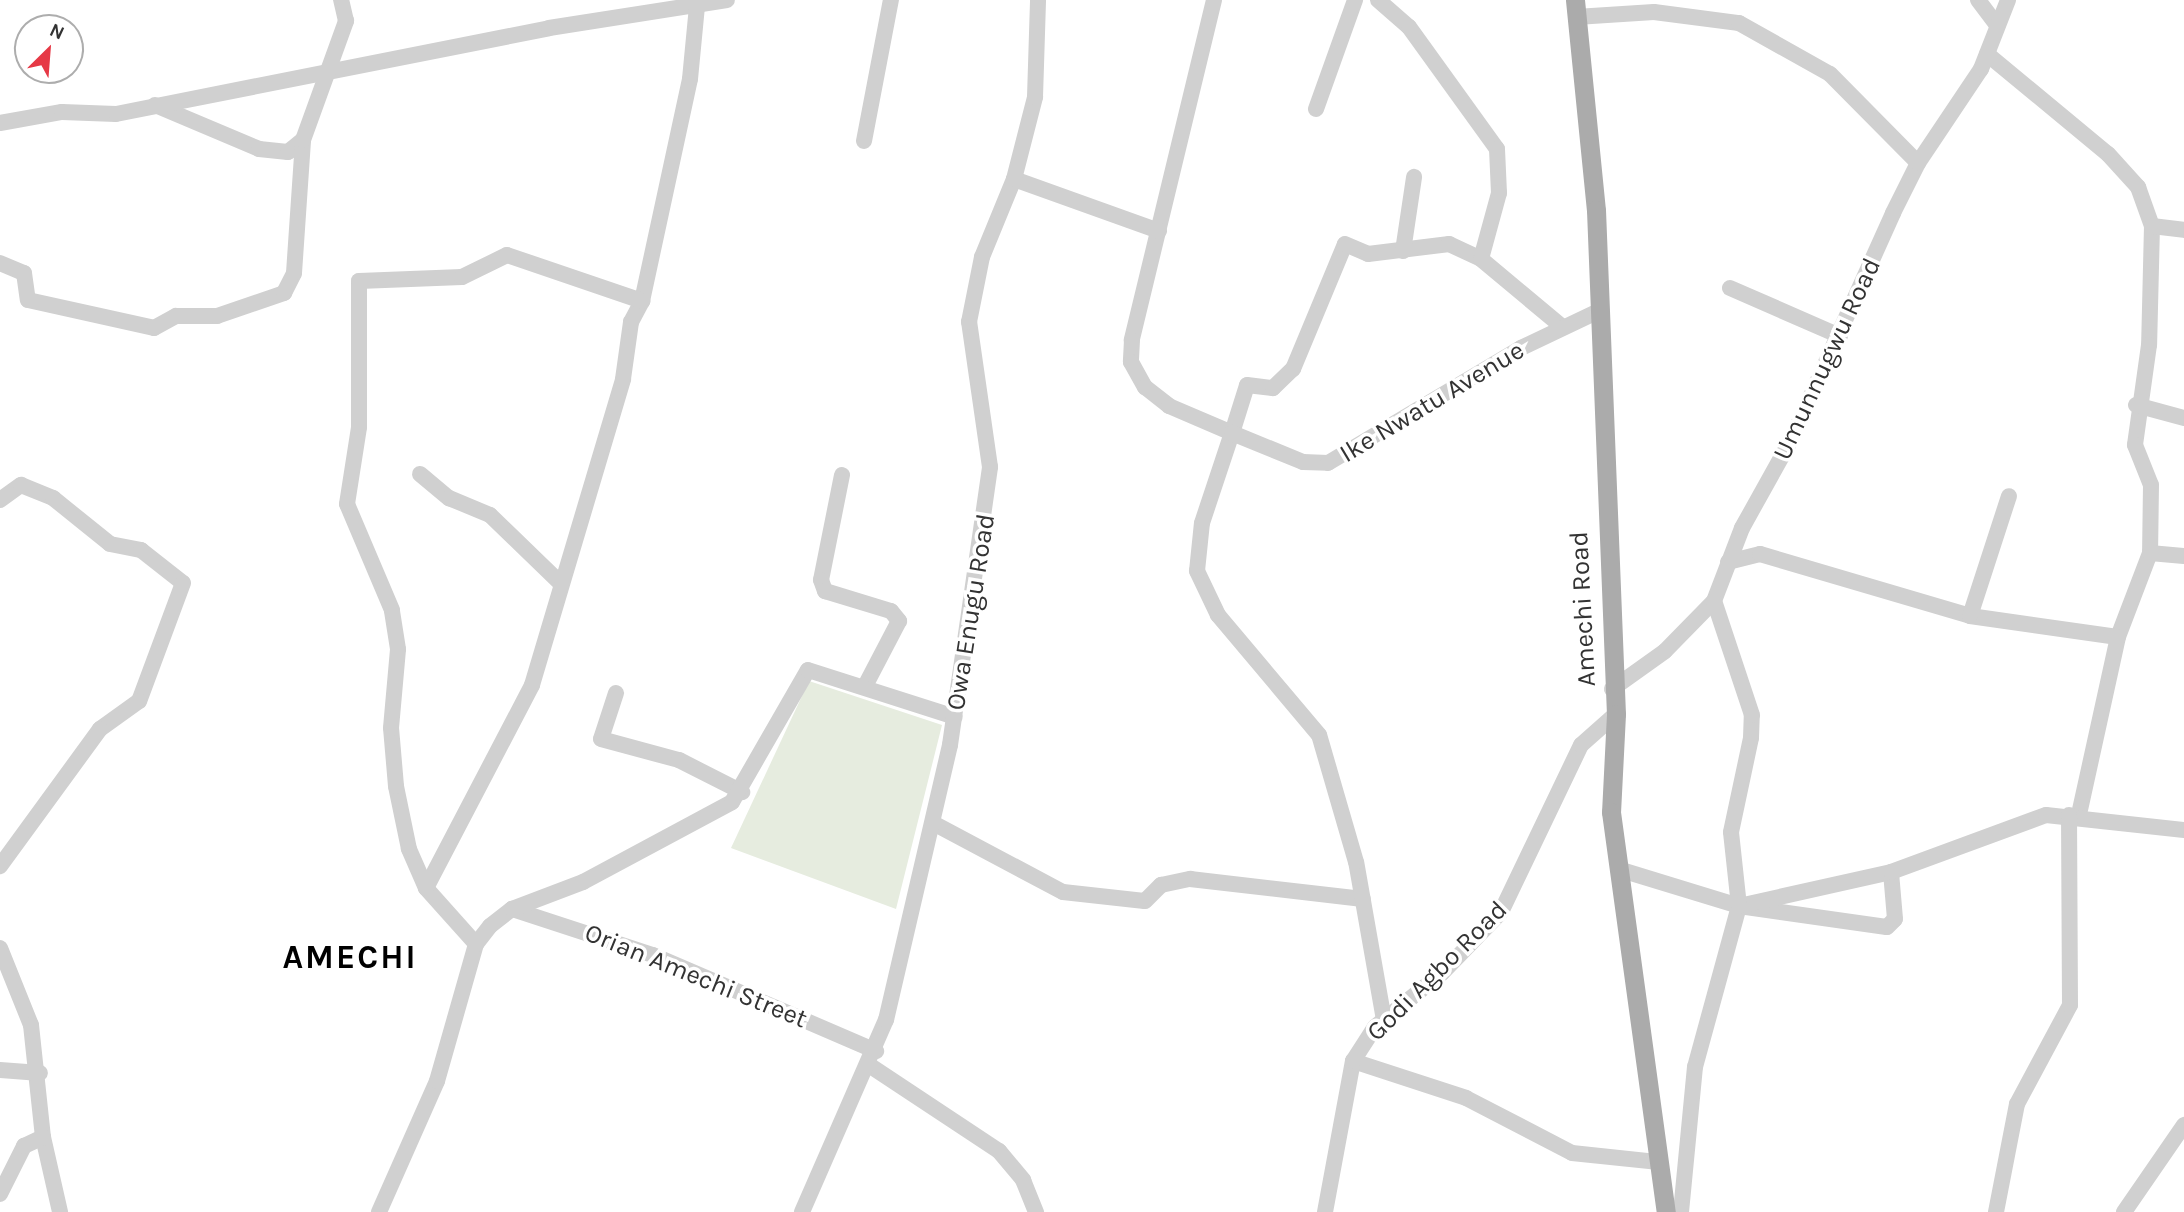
<!DOCTYPE html>
<html>
<head>
<meta charset="utf-8">
<style>
  body { margin:0 }
  #map { position:relative; width:2184px; height:1212px; overflow:hidden; background:#fff; font-family:Karla,sans-serif }
  div>[style] { position:absolute }
  .green>* { inset:0; background:#e6ecdf }
  .minor>* { height:16px; margin:-8px; padding:0 8px; transform-origin:8px; border-radius:8px; background:#d0d0d0 }
  .major>* { height:19px; margin:-9.5px; padding:0 9.5px; transform-origin:9.5px; border-radius:9.5px; background:#ababab }
  span { translate:-50% -50%; white-space:nowrap; text-align:center; line-height:1.15; -webkit-text-stroke:7px #fff; paint-order:stroke }
  .street-label { font-size:26px; color:#333 }
  .district-label { font-size:33px; color:#000; font-weight:700; letter-spacing:2px }
  .north { position:absolute; left:14px; top:14px; width:70px; height:70px; box-sizing:border-box; background:#fff; border:2px solid #adadad; border-radius:50%; rotate:25deg; font-size:19px; font-weight:700; line-height:28px; text-align:center; color:#333 }
  .north::after { content:''; display:block; margin:auto; width:24px; height:32px; background:#e63946; clip-path:polygon(50% 0,100% 100%,50% 72%,0 100%) }
</style>
</head>
<body>
<div id="map">
  <div class="green">
    <i style="clip-path:polygon(809px 681px,942px 725px,896px 909px,731px 848px)"></i>
  </div>
  <div class="minor">
    <i style="left:1214px;top:0;width:350px;rotate:103.6deg"></i>
    <i style="left:1132px;top:340px;width:22px;rotate:93deg"></i>
    <i style="left:1131px;top:362px;width:29px;rotate:61deg"></i>
    <i style="left:1145px;top:387px;width:31px;rotate:38deg"></i>
    <i style="left:1169px;top:406px;width:69px;rotate:23.2deg"></i>
    <i style="left:1232px;top:433px;width:50px;rotate:-72.6deg"></i>
    <i style="left:1247px;top:385px;width:26px;rotate:7deg"></i>
    <i style="left:1273px;top:388px;width:28px;rotate:-44deg"></i>
    <i style="left:1293px;top:369px;width:135px;rotate:-67.4deg"></i>
    <i style="left:1345px;top:244px;width:25px;rotate:23deg"></i>
    <i style="left:1368px;top:254px;width:82px;rotate:-7deg"></i>
    <i style="left:1449px;top:244px;width:35px;rotate:25deg"></i>
    <i style="left:1378px;top:0;width:41px;rotate:41.1deg"></i>
    <i style="left:1409px;top:27px;width:150px;rotate:54.2deg"></i>
    <i style="left:1497px;top:149px;width:44px;rotate:87.4deg"></i>
    <i style="left:1499px;top:193px;width:68px;rotate:105.3deg"></i>
    <i style="left:1481px;top:259px;width:104px;rotate:39.9deg"></i>
    <i style="left:1978px;top:0;width:31px;rotate:53deg"></i>
    <i style="left:1576px;top:17px;width:78px;rotate:-3.7deg"></i>
    <i style="left:1654px;top:12px;width:86px;rotate:7.4deg"></i>
    <i style="left:1739px;top:23px;width:104px;rotate:29.3deg"></i>
    <i style="left:1830px;top:74px;width:125px;rotate:45.3deg"></i>
    <i style="left:1987px;top:54px;width:157px;rotate:39.6deg"></i>
    <i style="left:2108px;top:154px;width:45px;rotate:47.7deg"></i>
    <i style="left:2138px;top:187px;width:41px;rotate:70.3deg"></i>
    <i style="left:2152px;top:226px;width:119px;rotate:91.4deg"></i>
    <i style="left:2149px;top:345px;width:101px;rotate:98deg"></i>
    <i style="left:2135px;top:445px;width:43px;rotate:68.2deg"></i>
    <i style="left:2151px;top:485px;width:68px;rotate:90.8deg"></i>
    <i style="left:2150px;top:553px;width:90px;rotate:110.9deg"></i>
    <i style="left:2118px;top:637px;width:182px;rotate:102.4deg"></i>
    <i style="left:155px;top:105px;width:113px;rotate:22.9deg"></i>
    <i style="left:259px;top:149px;width:29px;rotate:6deg"></i>
    <i style="left:288px;top:152px;width:19px;rotate:-39deg"></i>
    <i style="left:1316px;top:109px;width:116px;rotate:-70.3deg"></i>
    <i style="left:0;top:123px;width:63px;rotate:-10.1deg"></i>
    <i style="left:62px;top:112px;width:54px;rotate:2.1deg"></i>
    <i style="left:116px;top:114px;width:441px;rotate:-11.2deg"></i>
    <i style="left:549px;top:28px;width:180px;rotate:-8.9deg"></i>
    <i style="left:864px;top:141px;width:144px;rotate:-79.2deg"></i>
    <i style="left:1014px;top:179px;width:154px;rotate:19.7deg"></i>
    <i style="left:2152px;top:226px;width:32px;rotate:7deg"></i>
    <i style="left:1403px;top:251px;width:75px;rotate:-81.5deg"></i>
    <i style="left:0;top:263px;width:26px;rotate:23deg"></i>
    <i style="left:24px;top:273px;width:27px;rotate:82deg"></i>
    <i style="left:28px;top:300px;width:129px;rotate:12.5deg"></i>
    <i style="left:154px;top:328px;width:25px;rotate:-29deg"></i>
    <i style="left:176px;top:316px;width:41px"></i>
    <i style="left:217px;top:316px;width:71px;rotate:-18.9deg"></i>
    <i style="left:284px;top:293px;width:22px;rotate:-63deg"></i>
    <i style="left:294px;top:273px;width:133px;rotate:-86.1deg"></i>
    <i style="left:303px;top:140px;width:127px;rotate:-70.1deg"></i>
    <i style="left:346px;top:21px;width:22px;rotate:-103deg"></i>
    <i style="left:1730px;top:288px;width:120px;rotate:23.6deg"></i>
    <i style="left:2136px;top:405px;width:50px;rotate:15.2deg"></i>
    <i style="left:420px;top:474px;width:38px;rotate:40deg"></i>
    <i style="left:449px;top:498px;width:44px;rotate:22.5deg"></i>
    <i style="left:490px;top:515px;width:95px;rotate:44.1deg"></i>
    <i style="left:842px;top:475px;width:107px;rotate:101.3deg"></i>
    <i style="left:821px;top:580px;width:12px;rotate:70deg"></i>
    <i style="left:825px;top:591px;width:69px;rotate:16.9deg"></i>
    <i style="left:891px;top:611px;width:13px;rotate:51deg"></i>
    <i style="left:899px;top:621px;width:73px;rotate:117.6deg"></i>
    <i style="left:0;top:500px;width:26px;rotate:-36deg"></i>
    <i style="left:21px;top:485px;width:35px;rotate:22deg"></i>
    <i style="left:53px;top:498px;width:73px;rotate:38.9deg"></i>
    <i style="left:110px;top:544px;width:32px;rotate:11deg"></i>
    <i style="left:141px;top:550px;width:53px;rotate:38.2deg"></i>
    <i style="left:183px;top:583px;width:126px;rotate:110.4deg"></i>
    <i style="left:139px;top:701px;width:48px;rotate:144.3deg"></i>
    <i style="left:100px;top:729px;width:170px;rotate:126.1deg"></i>
    <i style="left:2150px;top:553px;width:34px;rotate:5deg"></i>
    <i style="left:1728px;top:562px;width:33px;rotate:-14deg"></i>
    <i style="left:1760px;top:554px;width:219px;rotate:16.4deg"></i>
    <i style="left:1970px;top:616px;width:149px;rotate:8.1deg"></i>
    <i style="left:1970px;top:616px;width:126px;rotate:-72deg"></i>
    <i style="left:1612px;top:689px;width:65px;rotate:-35.6deg"></i>
    <i style="left:1665px;top:651px;width:70px;rotate:-45.6deg"></i>
    <i style="left:1714px;top:601px;width:78px;rotate:-69deg"></i>
    <i style="left:1742px;top:528px;width:103px;rotate:-60.9deg"></i>
    <i style="left:1792px;top:438px;width:247px;rotate:-65.8deg"></i>
    <i style="left:1893px;top:213px;width:56px;rotate:-63.4deg"></i>
    <i style="left:1918px;top:163px;width:113px;rotate:-56.2deg"></i>
    <i style="left:1981px;top:69px;width:74px;rotate:-68.6deg"></i>
    <i style="left:616px;top:693px;width:48px;rotate:108.1deg"></i>
    <i style="left:601px;top:739px;width:81px;rotate:15.1deg"></i>
    <i style="left:679px;top:760px;width:71px;rotate:26.9deg"></i>
    <i style="left:933px;top:823px;width:147px;rotate:28deg"></i>
    <i style="left:1063px;top:892px;width:82px;rotate:6.3deg"></i>
    <i style="left:1145px;top:901px;width:23px;rotate:-45deg"></i>
    <i style="left:1161px;top:885px;width:30px;rotate:-12deg"></i>
    <i style="left:1190px;top:879px;width:174px;rotate:6.6deg"></i>
    <i style="left:1618px;top:869px;width:127px;rotate:17deg"></i>
    <i style="left:1739px;top:906px;width:149px;rotate:8.1deg"></i>
    <i style="left:1887px;top:927px;width:11px;rotate:-45deg"></i>
    <i style="left:1895px;top:919px;width:47px;rotate:-94.9deg"></i>
    <i style="left:426px;top:888px;width:229px;rotate:-62.4deg"></i>
    <i style="left:532px;top:685px;width:319px;rotate:-73.4deg"></i>
    <i style="left:623px;top:379px;width:58px;rotate:-82deg"></i>
    <i style="left:631px;top:322px;width:24px;rotate:-62deg"></i>
    <i style="left:642px;top:301px;width:227px;rotate:-77.8deg"></i>
    <i style="left:690px;top:79px;width:73px;rotate:-84.5deg"></i>
    <i style="left:1739px;top:906px;width:156px;rotate:-12.6deg"></i>
    <i style="left:1891px;top:872px;width:165px;rotate:-20.2deg"></i>
    <i style="left:2046px;top:815px;width:139px;rotate:6.2deg"></i>
    <i style="left:512px;top:909px;width:148px;rotate:18.1deg"></i>
    <i style="left:653px;top:955px;width:243px;rotate:23.3deg"></i>
    <i style="left:476px;top:944px;width:75px;rotate:-131.8deg"></i>
    <i style="left:426px;top:888px;width:43px;rotate:-113.6deg"></i>
    <i style="left:409px;top:849px;width:64px;rotate:-101.7deg"></i>
    <i style="left:396px;top:786px;width:58px;rotate:-94.9deg"></i>
    <i style="left:391px;top:728px;width:79px;rotate:-84.9deg"></i>
    <i style="left:398px;top:649px;width:39px;rotate:-99deg"></i>
    <i style="left:392px;top:610px;width:115px;rotate:-113deg"></i>
    <i style="left:347px;top:504px;width:78px;rotate:-81.1deg"></i>
    <i style="left:359px;top:427px;width:146px;rotate:-90deg"></i>
    <i style="left:359px;top:281px;width:103px;rotate:-2.2deg"></i>
    <i style="left:462px;top:277px;width:50px;rotate:-26.1deg"></i>
    <i style="left:507px;top:255px;width:143px;rotate:18.8deg"></i>
    <i style="left:0;top:948px;width:83px;rotate:68.1deg"></i>
    <i style="left:31px;top:1025px;width:113px;rotate:83.9deg"></i>
    <i style="left:43px;top:1137px;width:77px;rotate:77.2deg"></i>
    <i style="left:1384px;top:1020px;width:160px;rotate:-100deg"></i>
    <i style="left:1356px;top:862px;width:132px;rotate:-106.2deg"></i>
    <i style="left:1319px;top:735px;width:157px;rotate:-130.1deg"></i>
    <i style="left:1218px;top:615px;width:49px;rotate:-115.5deg"></i>
    <i style="left:1197px;top:571px;width:48px;rotate:-84.1deg"></i>
    <i style="left:1202px;top:523px;width:95px;rotate:-71.6deg"></i>
    <i style="left:1232px;top:433px;width:77px;rotate:22.2deg"></i>
    <i style="left:1303px;top:462px;width:25px;rotate:2deg"></i>
    <i style="left:1328px;top:463px;width:225px;rotate:-30.8deg"></i>
    <i style="left:1521px;top:348px;width:89px;rotate:-25.4deg"></i>
    <i style="left:1353px;top:1061px;width:119px;rotate:18.1deg"></i>
    <i style="left:1466px;top:1098px;width:119px;rotate:27.4deg"></i>
    <i style="left:1572px;top:1153px;width:85px;rotate:6deg"></i>
    <i style="left:869px;top:1065px;width:156px;rotate:33.5deg"></i>
    <i style="left:999px;top:1151px;width:38px;rotate:50deg"></i>
    <i style="left:1023px;top:1180px;width:35px;rotate:68deg"></i>
    <i style="left:0;top:1070px;width:40px;rotate:4.3deg"></i>
    <i style="left:0;top:1194px;width:54px;rotate:-63.4deg"></i>
    <i style="left:24px;top:1146px;width:21px;rotate:-25deg"></i>
    <i style="left:379px;top:1212px;width:143px;rotate:-66.1deg"></i>
    <i style="left:437px;top:1081px;width:142px;rotate:-74.1deg"></i>
    <i style="left:476px;top:944px;width:23px;rotate:-52deg"></i>
    <i style="left:490px;top:926px;width:28px;rotate:-38deg"></i>
    <i style="left:512px;top:909px;width:76px;rotate:-20.8deg"></i>
    <i style="left:583px;top:882px;width:169px;rotate:-28.2deg"></i>
    <i style="left:732px;top:802px;width:152px;rotate:-60.1deg"></i>
    <i style="left:808px;top:670px;width:154px;rotate:17.7deg"></i>
    <i style="left:802px;top:1212px;width:210px;rotate:-66.4deg"></i>
    <i style="left:886px;top:1020px;width:282px;rotate:-76.9deg"></i>
    <i style="left:950px;top:745px;width:281px;rotate:-81.8deg"></i>
    <i style="left:990px;top:467px;width:147px;rotate:-98.2deg"></i>
    <i style="left:969px;top:322px;width:66px;rotate:-78.7deg"></i>
    <i style="left:982px;top:257px;width:84px;rotate:-67.7deg"></i>
    <i style="left:1014px;top:179px;width:85px;rotate:-75.6deg"></i>
    <i style="left:1035px;top:97px;width:97px;rotate:-88.2deg"></i>
    <i style="left:1325px;top:1212px;width:154px;rotate:-79.5deg"></i>
    <i style="left:1353px;top:1061px;width:40px;rotate:-57.1deg"></i>
    <i style="left:1375px;top:1027px;width:86px;rotate:-38.9deg"></i>
    <i style="left:1442px;top:973px;width:85px;rotate:-46deg"></i>
    <i style="left:1501px;top:912px;width:185px;rotate:-64.4deg"></i>
    <i style="left:1581px;top:745px;width:47px;rotate:-41.5deg"></i>
    <i style="left:1681px;top:1212px;width:146px;rotate:-84.5deg"></i>
    <i style="left:1695px;top:1067px;width:167px;rotate:-74.7deg"></i>
    <i style="left:1739px;top:906px;width:74px;rotate:-96.2deg"></i>
    <i style="left:1731px;top:832px;width:96px;rotate:-78deg"></i>
    <i style="left:1751px;top:738px;width:23px;rotate:-88deg"></i>
    <i style="left:1752px;top:715px;width:120px;rotate:-108.4deg"></i>
    <i style="left:1996px;top:1212px;width:110px;rotate:-79deg"></i>
    <i style="left:2017px;top:1104px;width:112px;rotate:-61.8deg"></i>
    <i style="left:2070px;top:1005px;width:190px;rotate:-90.3deg"></i>
    <i style="left:2124px;top:1212px;width:106px;rotate:-55.4deg"></i>
  </div>
  <div class="major">
    <i style="left:1575px;top:0;width:211px;rotate:84.3deg"></i>
    <i style="left:1596px;top:210px;width:504px;rotate:87.73deg"></i>
    <i style="left:1616px;top:714px;width:98px;rotate:92.9deg"></i>
    <i style="left:1611px;top:812px;width:404px;rotate:82.2deg"></i>
  </div>
  <div class="street-label">
    <span style="left:1827px;top:359px;rotate:-65deg">Umunnugwu Road</span>
    <span style="left:1432px;top:402px;rotate:-31deg">Ike Nwatu Avenue</span>
    <span style="left:1583px;top:609px;rotate:-93deg">Amechi Road</span>
    <span style="left:971px;top:612px;rotate:-81deg">Owa Enugu Road</span>
    <span style="left:1437px;top:971px;rotate:-45deg">Godi Agbo Road</span>
    <span style="left:696px;top:976px;rotate:22deg">Orian Amechi Street</span>
  </div>
  <div class="district-label">
    <span style="left:350px;top:958px">AMECHI</span>
  </div>
  <div class="north">N</div>
</div>
</body>
</html>
